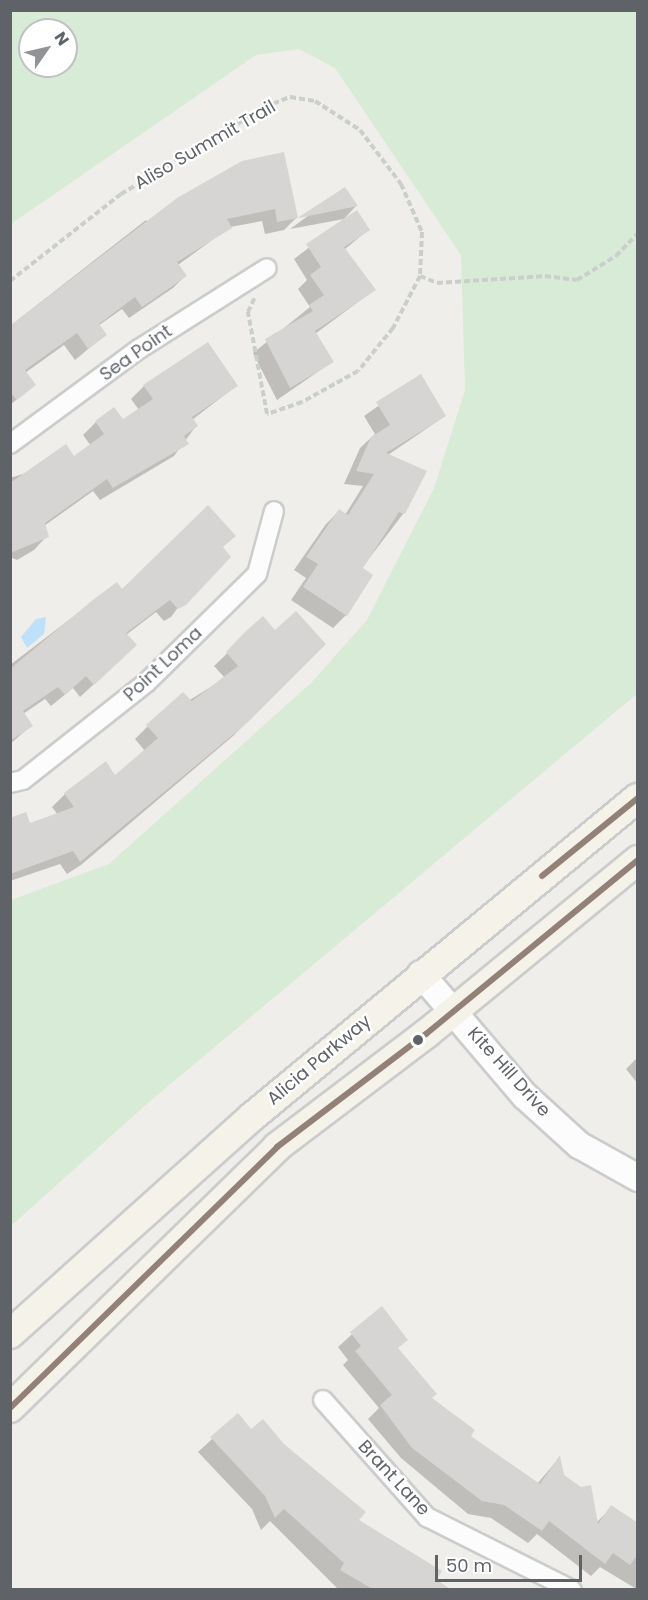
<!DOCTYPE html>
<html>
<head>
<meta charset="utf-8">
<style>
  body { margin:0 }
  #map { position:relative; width:648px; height:1600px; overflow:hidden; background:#efeeea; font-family:Poppins,sans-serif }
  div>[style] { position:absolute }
  .green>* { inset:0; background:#d8ebd6 }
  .water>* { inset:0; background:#bfe0f9 }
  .shadow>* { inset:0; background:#0003 }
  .building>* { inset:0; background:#d6d5d3 }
  .path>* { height:4px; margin-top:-2px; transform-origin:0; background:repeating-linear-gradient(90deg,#cacfcc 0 6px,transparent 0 9px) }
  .roads { filter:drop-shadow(2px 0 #cbcccc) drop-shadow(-2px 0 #cbcccc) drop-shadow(0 2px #cbcccc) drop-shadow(0 -2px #cbcccc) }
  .street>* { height:18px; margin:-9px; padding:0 9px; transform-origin:9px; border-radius:9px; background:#fdfcfc }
  .secondary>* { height:26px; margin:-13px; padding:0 13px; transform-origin:13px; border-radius:13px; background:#fdfcfc }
  .primary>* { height:28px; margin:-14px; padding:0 14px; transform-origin:14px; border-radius:14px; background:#f4f2e9 }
  .bus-1>* { height:6px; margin:-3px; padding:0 3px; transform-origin:3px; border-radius:3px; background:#938177 }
  .dots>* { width:16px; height:16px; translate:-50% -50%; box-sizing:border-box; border:3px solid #fff; border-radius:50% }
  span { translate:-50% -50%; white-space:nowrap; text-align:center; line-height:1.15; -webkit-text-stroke:4.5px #fff; paint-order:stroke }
  .street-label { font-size:18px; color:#5f6368 }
  .frame { position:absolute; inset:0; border:12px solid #5f6368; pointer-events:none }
  .north { position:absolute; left:18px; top:18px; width:60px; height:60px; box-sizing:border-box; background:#fff; border:2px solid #bfc1c3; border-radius:50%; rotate:56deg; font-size:16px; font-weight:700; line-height:24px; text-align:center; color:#5f6368 }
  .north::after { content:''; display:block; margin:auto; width:21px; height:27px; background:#919496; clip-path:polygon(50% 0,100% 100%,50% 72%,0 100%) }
  .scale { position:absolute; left:435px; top:1555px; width:147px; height:27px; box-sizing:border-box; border:3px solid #5f6368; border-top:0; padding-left:8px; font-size:18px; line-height:21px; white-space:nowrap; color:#5f6368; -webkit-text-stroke:4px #fff; paint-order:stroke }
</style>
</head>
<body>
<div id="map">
  <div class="green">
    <i style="clip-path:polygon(evenodd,11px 10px,637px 11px,638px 693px,149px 1102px,11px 1226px,11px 900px,109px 864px,311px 683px,367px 620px,434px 488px,465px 390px,461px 255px,335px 68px,299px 49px,256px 55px,11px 224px,11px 10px,30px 30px,66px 30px,66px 66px,30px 66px,30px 30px)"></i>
  </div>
  <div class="water">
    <i style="clip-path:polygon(46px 617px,44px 634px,27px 648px,21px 637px,36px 619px)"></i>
  </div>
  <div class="shadow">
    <i style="clip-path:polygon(243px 162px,297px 217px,284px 230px,265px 234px,262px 221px,230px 227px,178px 265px,185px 276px,173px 288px,129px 318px,122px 309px,98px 326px,105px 335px,75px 360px,64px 345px,25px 373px,34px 385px,10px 405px,10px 326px,146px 220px,150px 224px)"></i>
    <i style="clip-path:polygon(345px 189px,356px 206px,344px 219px,290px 229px)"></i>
    <i style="clip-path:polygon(356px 212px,368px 230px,344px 250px,374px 290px,315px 334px,332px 362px,277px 400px,253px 353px,310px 307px,298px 289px,307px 280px,294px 259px)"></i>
    <i style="clip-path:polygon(421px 376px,445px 416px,388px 455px,425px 471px,403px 514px,361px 569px,346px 615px,333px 628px,291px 600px,306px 578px,294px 570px,326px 524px,339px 511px,345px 515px,363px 486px,344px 484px,360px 448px,375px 434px,364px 416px)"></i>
    <i style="clip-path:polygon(144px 386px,236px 386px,192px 420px,196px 426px,174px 456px,100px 500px,93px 491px,44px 526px,47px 536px,34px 550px,17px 560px,10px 557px,10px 478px,74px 458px,91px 446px,83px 435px,96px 422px,122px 421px,139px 410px,131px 399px)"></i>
    <i style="clip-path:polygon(221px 548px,171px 617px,164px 621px,156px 612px,126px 635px,122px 658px,80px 697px,73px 688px,51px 706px,45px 699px,23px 714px,31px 726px,10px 744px,10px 665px,116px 584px,122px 591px)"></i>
    <i style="clip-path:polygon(263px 619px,275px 632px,324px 644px,233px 736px,81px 865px,67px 874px,60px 864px,10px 881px,10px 819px,29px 825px,58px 815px,52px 807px,65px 794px,114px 777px,145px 751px,135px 739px,148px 726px,225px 678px,214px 666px)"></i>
    <i style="clip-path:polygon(638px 1057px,638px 1084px,626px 1069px)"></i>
    <i style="clip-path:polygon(381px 1308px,397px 1349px,430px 1398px,469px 1436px,537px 1484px,559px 1458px,563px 1476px,596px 1523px,612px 1507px,638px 1524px,638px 1590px,600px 1567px,591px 1576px,537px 1534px,528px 1543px,491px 1518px,468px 1514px,401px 1458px,368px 1419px,379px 1408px,343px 1365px,348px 1360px,338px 1347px)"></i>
    <i style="clip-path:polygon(237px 1416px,251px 1431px,283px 1445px,356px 1520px,450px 1590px,339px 1590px,270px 1521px,261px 1530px,252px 1509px,198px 1452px)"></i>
  </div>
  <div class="building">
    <i style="clip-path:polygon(284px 152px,298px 218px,277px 222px,275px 209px,227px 219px,232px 228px,177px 262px,187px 276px,142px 307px,135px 297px,99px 324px,107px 335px,88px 349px,77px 333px,25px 370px,36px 385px,17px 400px,10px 392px,10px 326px,177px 198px,242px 161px)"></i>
    <i style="clip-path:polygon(345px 187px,358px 206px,299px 218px,299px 217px)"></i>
    <i style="clip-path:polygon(357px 210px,370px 230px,344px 247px,376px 290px,315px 331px,334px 362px,290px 388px,265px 339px,313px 311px,309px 305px,324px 295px,310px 275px,321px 267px,306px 244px)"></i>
    <i style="clip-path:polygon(208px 342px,238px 386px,192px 417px,198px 426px,184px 436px,189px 444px,113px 488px,107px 479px,45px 523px,49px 537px,10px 553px,10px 483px,66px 444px,74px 456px,104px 434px,95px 421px,114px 407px,123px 419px,153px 399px,143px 385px)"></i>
    <i style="clip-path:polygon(421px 374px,446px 416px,386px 453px,427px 471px,405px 514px,399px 512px,363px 568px,373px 575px,347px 616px,303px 587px,318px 564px,306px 557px,339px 509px,348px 515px,374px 474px,356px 471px,371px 437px,390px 425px,376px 402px)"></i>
    <i style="clip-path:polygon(208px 505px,236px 536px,223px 547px,231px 557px,186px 605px,178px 609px,170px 600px,126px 633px,137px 645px,94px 685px,86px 676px,65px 695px,58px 687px,23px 711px,33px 726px,10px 741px,10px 669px,94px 599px,117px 582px,122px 589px)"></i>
    <i style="clip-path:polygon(296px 611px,326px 644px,247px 723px,80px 862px,73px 851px,10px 874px,10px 818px,26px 812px,30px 823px,74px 807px,64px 793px,106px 761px,115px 775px,158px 738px,146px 725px,183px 692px,192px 701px,238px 666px,226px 652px,245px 632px,263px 616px,275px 630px)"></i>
    <i style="clip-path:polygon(382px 1306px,408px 1340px,398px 1348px,437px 1394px,432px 1398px,475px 1430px,471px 1436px,540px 1484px,560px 1455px,564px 1475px,581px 1487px,591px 1485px,598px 1524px,611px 1505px,638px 1523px,638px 1554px,630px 1565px,613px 1553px,605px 1564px,549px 1521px,542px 1531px,504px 1505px,482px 1501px,412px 1448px,380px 1405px,392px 1395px,355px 1351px,361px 1346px,350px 1332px)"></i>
    <i style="clip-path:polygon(238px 1413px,251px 1429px,263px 1419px,284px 1444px,366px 1512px,359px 1520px,442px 1571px,436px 1580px,452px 1590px,374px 1590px,340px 1570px,344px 1563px,284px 1509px,275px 1518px,265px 1496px,210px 1437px)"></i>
  </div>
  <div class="path">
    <i style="left:420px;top:276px;width:18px;rotate:22deg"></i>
    <i style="left:437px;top:283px;width:108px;rotate:-3.7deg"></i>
    <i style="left:545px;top:276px;width:32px;rotate:7deg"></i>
    <i style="left:577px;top:280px;width:46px;rotate:-31.6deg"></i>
    <i style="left:616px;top:256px;width:32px;rotate:-46deg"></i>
    <i style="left:10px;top:281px;width:141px;rotate:-38.1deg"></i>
    <i style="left:121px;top:194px;width:168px;rotate:-31.1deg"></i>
    <i style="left:265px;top:107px;width:27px;rotate:-22deg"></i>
    <i style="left:290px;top:97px;width:25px;rotate:9deg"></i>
    <i style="left:315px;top:101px;width:54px;rotate:32.8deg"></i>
    <i style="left:360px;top:130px;width:68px;rotate:52.8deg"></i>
    <i style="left:401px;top:184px;width:52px;rotate:66.4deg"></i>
    <i style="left:422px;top:232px;width:44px;rotate:92.6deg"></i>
    <i style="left:420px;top:276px;width:59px;rotate:117.4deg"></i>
    <i style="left:393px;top:328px;width:55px;rotate:129.1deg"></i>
    <i style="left:358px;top:371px;width:64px;rotate:151deg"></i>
    <i style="left:302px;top:402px;width:37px;rotate:161deg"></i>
    <i style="left:267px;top:414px;width:104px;rotate:-100.6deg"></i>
    <i style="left:248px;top:312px;width:17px;rotate:-65deg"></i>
  </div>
  <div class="roads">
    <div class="street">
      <i style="left:10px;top:444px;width:160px;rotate:-36.4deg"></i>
      <i style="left:139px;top:349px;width:151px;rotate:-32.3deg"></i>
      <i style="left:10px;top:783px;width:13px;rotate:-13deg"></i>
      <i style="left:23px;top:780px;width:158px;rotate:-38.3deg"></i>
      <i style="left:147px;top:682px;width:154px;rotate:-44.5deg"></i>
      <i style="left:257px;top:574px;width:65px;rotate:-74.9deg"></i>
      <i style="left:323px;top:1400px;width:157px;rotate:48.4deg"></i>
      <i style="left:427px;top:1517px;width:162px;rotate:26.7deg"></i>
    </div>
    <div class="secondary">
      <i style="left:421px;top:974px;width:160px;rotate:49.6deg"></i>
      <i style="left:525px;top:1096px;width:73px;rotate:42.2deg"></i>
      <i style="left:579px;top:1145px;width:68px;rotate:29.2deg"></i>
    </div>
    <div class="primary">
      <i style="left:10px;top:1334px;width:326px;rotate:-41.9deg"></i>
      <i style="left:253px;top:1116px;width:499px;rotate:-39.6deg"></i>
      <i style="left:10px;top:1408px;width:373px;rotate:-44.3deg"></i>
      <i style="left:277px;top:1147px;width:187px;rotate:-37.2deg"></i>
      <i style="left:426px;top:1034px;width:274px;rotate:-39.4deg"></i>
    </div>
  </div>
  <div class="bus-1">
    <i style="left:542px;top:876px;width:124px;rotate:-39.1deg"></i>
    <i style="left:10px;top:1408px;width:373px;rotate:-44.3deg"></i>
    <i style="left:277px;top:1147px;width:187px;rotate:-37.2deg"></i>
    <i style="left:426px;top:1034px;width:274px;rotate:-39.4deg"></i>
  </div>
  <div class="dots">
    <i style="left:418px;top:1040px;background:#5f6368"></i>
  </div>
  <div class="street-label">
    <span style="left:205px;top:145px;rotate:-30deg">Aliso Summit Trail</span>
    <span style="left:136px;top:353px;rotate:-35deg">Sea Point</span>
    <span style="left:163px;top:664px;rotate:-43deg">Point Loma</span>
    <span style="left:319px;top:1060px;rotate:-40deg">Alicia Parkway</span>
    <span style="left:509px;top:1072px;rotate:48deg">Kite Hill Drive</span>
    <span style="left:394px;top:1478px;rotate:47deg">Brant Lane</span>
  </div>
  <div class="frame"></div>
  <div class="north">N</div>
  <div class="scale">50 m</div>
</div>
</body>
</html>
